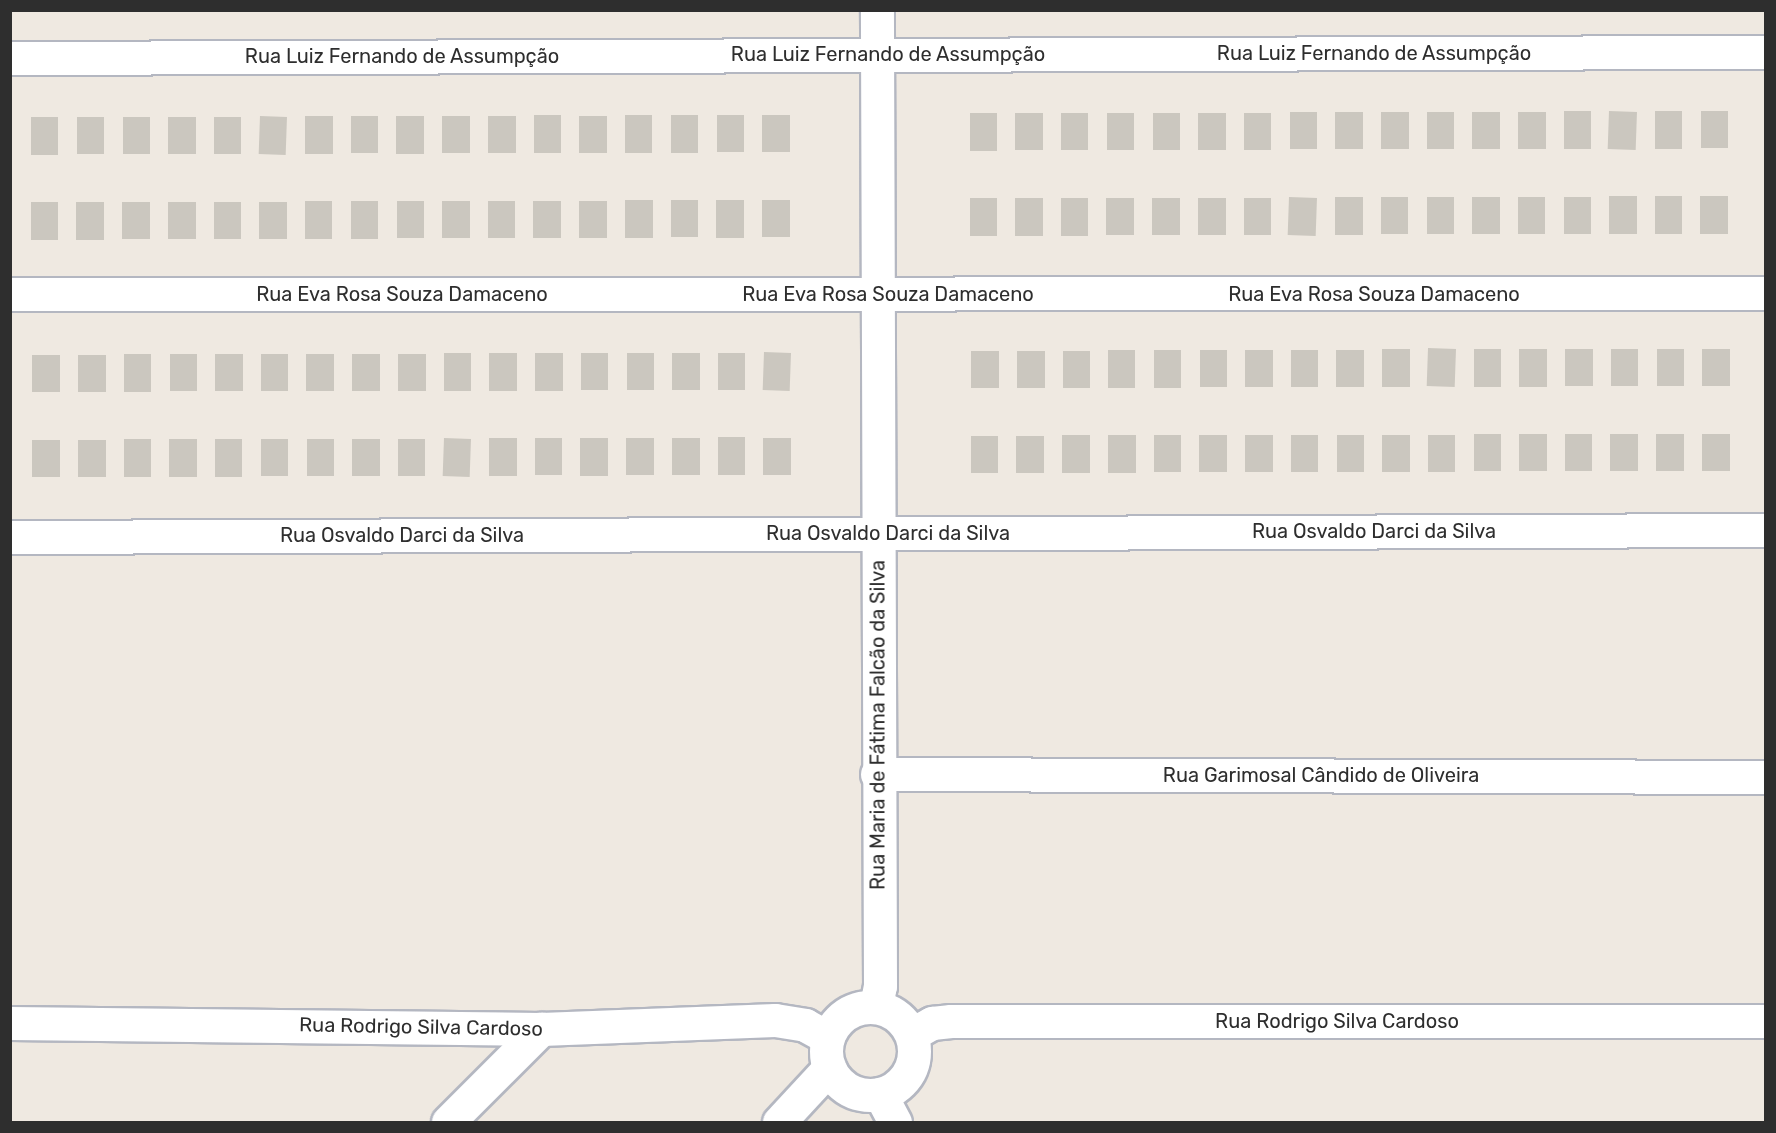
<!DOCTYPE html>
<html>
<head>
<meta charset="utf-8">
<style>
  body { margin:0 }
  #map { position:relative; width:1776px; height:1133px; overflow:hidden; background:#efe9e1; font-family:Rubik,sans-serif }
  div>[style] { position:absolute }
  .building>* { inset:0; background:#cbc7bf; transform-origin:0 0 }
  .roads { filter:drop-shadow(2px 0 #b4b7c1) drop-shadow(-2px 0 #b4b7c1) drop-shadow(0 2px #b4b7c1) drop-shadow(0 -2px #b4b7c1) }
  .minor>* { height:33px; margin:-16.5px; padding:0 16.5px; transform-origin:16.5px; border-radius:16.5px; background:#fff }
  .minor>.ring { margin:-16.5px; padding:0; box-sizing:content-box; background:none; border:33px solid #fff; border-radius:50% }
  span { translate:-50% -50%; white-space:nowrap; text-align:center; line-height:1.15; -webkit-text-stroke:4.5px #fff; paint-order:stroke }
  .street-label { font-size:20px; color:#2e2e2e }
  .frame { position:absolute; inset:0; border:12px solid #2e2e2e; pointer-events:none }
</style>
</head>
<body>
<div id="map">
  <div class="building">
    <i style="left:1591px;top:111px;width:38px;height:27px;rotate:90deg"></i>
    <i style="left:1609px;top:111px;width:28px;height:38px;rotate:2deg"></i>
    <i style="left:1655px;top:111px;width:27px;height:38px"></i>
    <i style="left:1701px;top:111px;width:27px;height:37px"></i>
    <i style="left:1290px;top:112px;width:27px;height:37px"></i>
    <i style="left:1335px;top:112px;width:28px;height:37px"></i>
    <i style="left:1381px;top:112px;width:28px;height:37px"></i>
    <i style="left:1427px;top:112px;width:27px;height:37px"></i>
    <i style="left:1472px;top:112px;width:28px;height:37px"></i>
    <i style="left:1518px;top:112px;width:28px;height:37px"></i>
    <i style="left:970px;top:113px;width:27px;height:38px"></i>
    <i style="left:1015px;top:113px;width:28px;height:37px"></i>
    <i style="left:1061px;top:113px;width:27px;height:37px"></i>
    <i style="left:1107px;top:113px;width:27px;height:37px"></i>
    <i style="left:1153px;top:113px;width:27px;height:37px"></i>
    <i style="left:1198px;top:113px;width:28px;height:37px"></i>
    <i style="left:1244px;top:113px;width:27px;height:37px"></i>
    <i style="left:561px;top:115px;width:38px;height:27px;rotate:90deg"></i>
    <i style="left:625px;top:115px;width:27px;height:38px"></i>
    <i style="left:671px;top:115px;width:27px;height:38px"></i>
    <i style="left:717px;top:115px;width:27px;height:37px"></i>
    <i style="left:762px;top:115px;width:28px;height:37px"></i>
    <i style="left:260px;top:116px;width:27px;height:38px;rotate:2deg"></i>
    <i style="left:333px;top:116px;width:38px;height:28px;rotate:90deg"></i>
    <i style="left:351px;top:116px;width:27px;height:37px"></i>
    <i style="left:396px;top:116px;width:28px;height:38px"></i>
    <i style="left:442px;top:116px;width:28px;height:37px"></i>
    <i style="left:488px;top:116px;width:28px;height:37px"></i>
    <i style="left:579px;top:116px;width:28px;height:37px"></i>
    <i style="left:31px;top:117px;width:27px;height:38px"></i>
    <i style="left:77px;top:117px;width:27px;height:37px"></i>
    <i style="left:123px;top:117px;width:27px;height:37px"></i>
    <i style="left:168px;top:117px;width:28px;height:37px"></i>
    <i style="left:214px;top:117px;width:27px;height:37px"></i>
    <i style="left:1637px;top:196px;width:38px;height:28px;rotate:90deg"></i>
    <i style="left:1655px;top:196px;width:27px;height:38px"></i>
    <i style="left:1700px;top:196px;width:28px;height:38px"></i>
    <i style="left:1289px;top:197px;width:28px;height:38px;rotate:2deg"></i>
    <i style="left:1335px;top:197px;width:28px;height:38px"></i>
    <i style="left:1381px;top:197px;width:27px;height:37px"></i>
    <i style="left:1427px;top:197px;width:27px;height:37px"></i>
    <i style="left:1472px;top:197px;width:28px;height:37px"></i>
    <i style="left:1518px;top:197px;width:27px;height:37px"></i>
    <i style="left:1564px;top:197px;width:27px;height:37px"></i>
    <i style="left:997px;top:198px;width:38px;height:27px;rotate:90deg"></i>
    <i style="left:1015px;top:198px;width:28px;height:38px"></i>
    <i style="left:1061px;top:198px;width:27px;height:38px"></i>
    <i style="left:1106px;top:198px;width:28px;height:37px"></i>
    <i style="left:1152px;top:198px;width:28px;height:37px"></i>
    <i style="left:1198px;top:198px;width:28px;height:37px"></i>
    <i style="left:1244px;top:198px;width:27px;height:37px"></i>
    <i style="left:653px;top:200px;width:38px;height:28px;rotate:90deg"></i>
    <i style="left:698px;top:200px;width:37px;height:27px;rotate:90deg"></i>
    <i style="left:716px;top:200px;width:28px;height:38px"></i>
    <i style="left:762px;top:200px;width:28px;height:37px"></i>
    <i style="left:305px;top:201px;width:27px;height:38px"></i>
    <i style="left:351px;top:201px;width:27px;height:38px"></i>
    <i style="left:397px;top:201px;width:27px;height:37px"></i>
    <i style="left:442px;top:201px;width:28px;height:37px"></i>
    <i style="left:488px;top:201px;width:27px;height:37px"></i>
    <i style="left:533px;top:201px;width:28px;height:37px"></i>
    <i style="left:579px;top:201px;width:28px;height:37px"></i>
    <i style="left:31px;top:202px;width:27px;height:38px"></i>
    <i style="left:76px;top:202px;width:28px;height:38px"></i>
    <i style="left:122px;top:202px;width:28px;height:37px"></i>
    <i style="left:168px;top:202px;width:28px;height:37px"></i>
    <i style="left:214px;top:202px;width:27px;height:37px"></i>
    <i style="left:259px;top:202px;width:28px;height:37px"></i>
    <i style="left:1410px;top:349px;width:38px;height:28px;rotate:90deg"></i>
    <i style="left:1456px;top:349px;width:38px;height:28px;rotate:92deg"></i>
    <i style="left:1474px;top:349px;width:27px;height:38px"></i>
    <i style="left:1519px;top:349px;width:28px;height:38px"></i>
    <i style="left:1565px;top:349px;width:28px;height:37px"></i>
    <i style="left:1611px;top:349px;width:27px;height:37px"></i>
    <i style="left:1657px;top:349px;width:27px;height:37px"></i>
    <i style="left:1702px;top:349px;width:28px;height:37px"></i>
    <i style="left:1108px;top:350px;width:27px;height:38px"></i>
    <i style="left:1154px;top:350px;width:27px;height:38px"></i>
    <i style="left:1200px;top:350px;width:27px;height:37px"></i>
    <i style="left:1245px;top:350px;width:28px;height:37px"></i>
    <i style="left:1291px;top:350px;width:27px;height:37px"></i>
    <i style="left:1336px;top:350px;width:28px;height:37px"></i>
    <i style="left:971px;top:351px;width:28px;height:37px"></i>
    <i style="left:1017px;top:351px;width:28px;height:37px"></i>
    <i style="left:1063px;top:351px;width:27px;height:37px"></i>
    <i style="left:764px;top:352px;width:27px;height:38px;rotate:2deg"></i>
    <i style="left:471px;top:353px;width:38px;height:27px;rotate:90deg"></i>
    <i style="left:489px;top:353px;width:28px;height:38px"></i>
    <i style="left:535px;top:353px;width:28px;height:38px"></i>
    <i style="left:581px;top:353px;width:27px;height:37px"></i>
    <i style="left:627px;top:353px;width:27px;height:37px"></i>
    <i style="left:672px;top:353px;width:28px;height:37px"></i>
    <i style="left:718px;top:353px;width:27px;height:37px"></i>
    <i style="left:124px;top:354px;width:27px;height:38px"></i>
    <i style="left:170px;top:354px;width:27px;height:37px"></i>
    <i style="left:215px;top:354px;width:28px;height:37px"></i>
    <i style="left:261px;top:354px;width:27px;height:37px"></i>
    <i style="left:306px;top:354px;width:28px;height:37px"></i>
    <i style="left:352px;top:354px;width:28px;height:37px"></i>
    <i style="left:398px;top:354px;width:28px;height:37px"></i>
    <i style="left:32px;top:355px;width:28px;height:37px"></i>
    <i style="left:78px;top:355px;width:28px;height:37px"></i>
    <i style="left:1474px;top:434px;width:27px;height:37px"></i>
    <i style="left:1519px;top:434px;width:28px;height:37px"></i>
    <i style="left:1565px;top:434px;width:27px;height:37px"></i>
    <i style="left:1610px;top:434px;width:28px;height:37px"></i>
    <i style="left:1656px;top:434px;width:28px;height:37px"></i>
    <i style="left:1702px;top:434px;width:28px;height:37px"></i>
    <i style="left:1090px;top:435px;width:38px;height:28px;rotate:90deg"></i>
    <i style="left:1136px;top:435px;width:38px;height:28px;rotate:90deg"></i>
    <i style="left:1181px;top:435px;width:37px;height:27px;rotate:90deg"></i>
    <i style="left:1199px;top:435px;width:28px;height:37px"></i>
    <i style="left:1245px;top:435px;width:28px;height:37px"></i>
    <i style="left:1291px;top:435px;width:27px;height:37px"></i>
    <i style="left:1337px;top:435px;width:27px;height:37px"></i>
    <i style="left:1382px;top:435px;width:28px;height:37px"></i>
    <i style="left:1428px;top:435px;width:27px;height:37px"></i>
    <i style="left:971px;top:436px;width:27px;height:37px"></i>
    <i style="left:1016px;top:436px;width:28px;height:37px"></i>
    <i style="left:745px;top:437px;width:38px;height:27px;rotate:90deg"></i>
    <i style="left:444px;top:438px;width:27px;height:38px;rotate:2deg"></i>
    <i style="left:517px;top:438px;width:38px;height:28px;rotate:90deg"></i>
    <i style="left:535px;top:438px;width:27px;height:37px"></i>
    <i style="left:580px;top:438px;width:28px;height:38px"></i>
    <i style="left:626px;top:438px;width:28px;height:37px"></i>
    <i style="left:672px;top:438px;width:28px;height:37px"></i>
    <i style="left:763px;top:438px;width:28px;height:37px"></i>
    <i style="left:151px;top:439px;width:38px;height:27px;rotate:90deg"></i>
    <i style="left:169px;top:439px;width:28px;height:38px"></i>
    <i style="left:215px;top:439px;width:27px;height:38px"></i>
    <i style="left:261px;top:439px;width:27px;height:37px"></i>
    <i style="left:307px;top:439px;width:27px;height:37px"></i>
    <i style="left:352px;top:439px;width:28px;height:37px"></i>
    <i style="left:398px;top:439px;width:27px;height:37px"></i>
    <i style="left:32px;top:440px;width:28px;height:37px"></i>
    <i style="left:78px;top:440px;width:28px;height:37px"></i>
  </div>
  <div class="roads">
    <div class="minor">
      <i style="left:10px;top:58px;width:1756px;rotate:-0.2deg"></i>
      <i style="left:10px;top:294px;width:1756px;rotate:-0.03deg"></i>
      <i style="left:10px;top:537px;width:1756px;rotate:-0.23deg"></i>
      <i style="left:877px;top:774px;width:889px;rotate:0.19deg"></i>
      <i style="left:876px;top:1006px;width:20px;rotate:-79deg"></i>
      <i style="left:880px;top:986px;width:976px;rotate:-90.18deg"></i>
      <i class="ring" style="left:826px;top:1007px;width:55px;height:55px"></i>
      <i style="left:10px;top:1023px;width:531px;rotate:0.65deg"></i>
      <i style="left:541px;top:1029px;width:234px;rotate:-2.2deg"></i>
      <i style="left:775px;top:1020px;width:30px;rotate:9deg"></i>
      <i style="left:805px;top:1025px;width:26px;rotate:29deg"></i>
      <i style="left:912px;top:1034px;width:23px;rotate:-29deg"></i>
      <i style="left:932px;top:1023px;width:19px;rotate:-6deg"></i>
      <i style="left:951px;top:1021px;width:815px"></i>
      <i style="left:880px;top:1094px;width:32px;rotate:62deg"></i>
      <i style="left:448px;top:1122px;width:132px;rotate:-45deg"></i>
      <i style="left:779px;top:1122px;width:74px;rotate:-47.2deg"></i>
    </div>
  </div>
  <div class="street-label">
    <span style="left:1374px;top:53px">Rua Luiz Fernando de Assumpção</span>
    <span style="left:888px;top:54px">Rua Luiz Fernando de Assumpção</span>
    <span style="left:402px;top:56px">Rua Luiz Fernando de Assumpção</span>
    <span style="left:402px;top:294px">Rua Eva Rosa Souza Damaceno</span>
    <span style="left:888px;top:294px">Rua Eva Rosa Souza Damaceno</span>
    <span style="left:1374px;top:294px">Rua Eva Rosa Souza Damaceno</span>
    <span style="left:1374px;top:531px">Rua Osvaldo Darci da Silva</span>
    <span style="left:888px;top:533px">Rua Osvaldo Darci da Silva</span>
    <span style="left:402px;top:535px">Rua Osvaldo Darci da Silva</span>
    <span style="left:878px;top:725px;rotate:-90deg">Rua Maria de Fátima Falcão da Silva</span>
    <span style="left:1321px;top:775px">Rua Garimosal Cândido de Oliveira</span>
    <span style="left:1337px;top:1021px">Rua Rodrigo Silva Cardoso</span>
    <span style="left:421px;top:1027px;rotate:1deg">Rua Rodrigo Silva Cardoso</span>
  </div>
  <div class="frame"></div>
</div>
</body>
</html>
